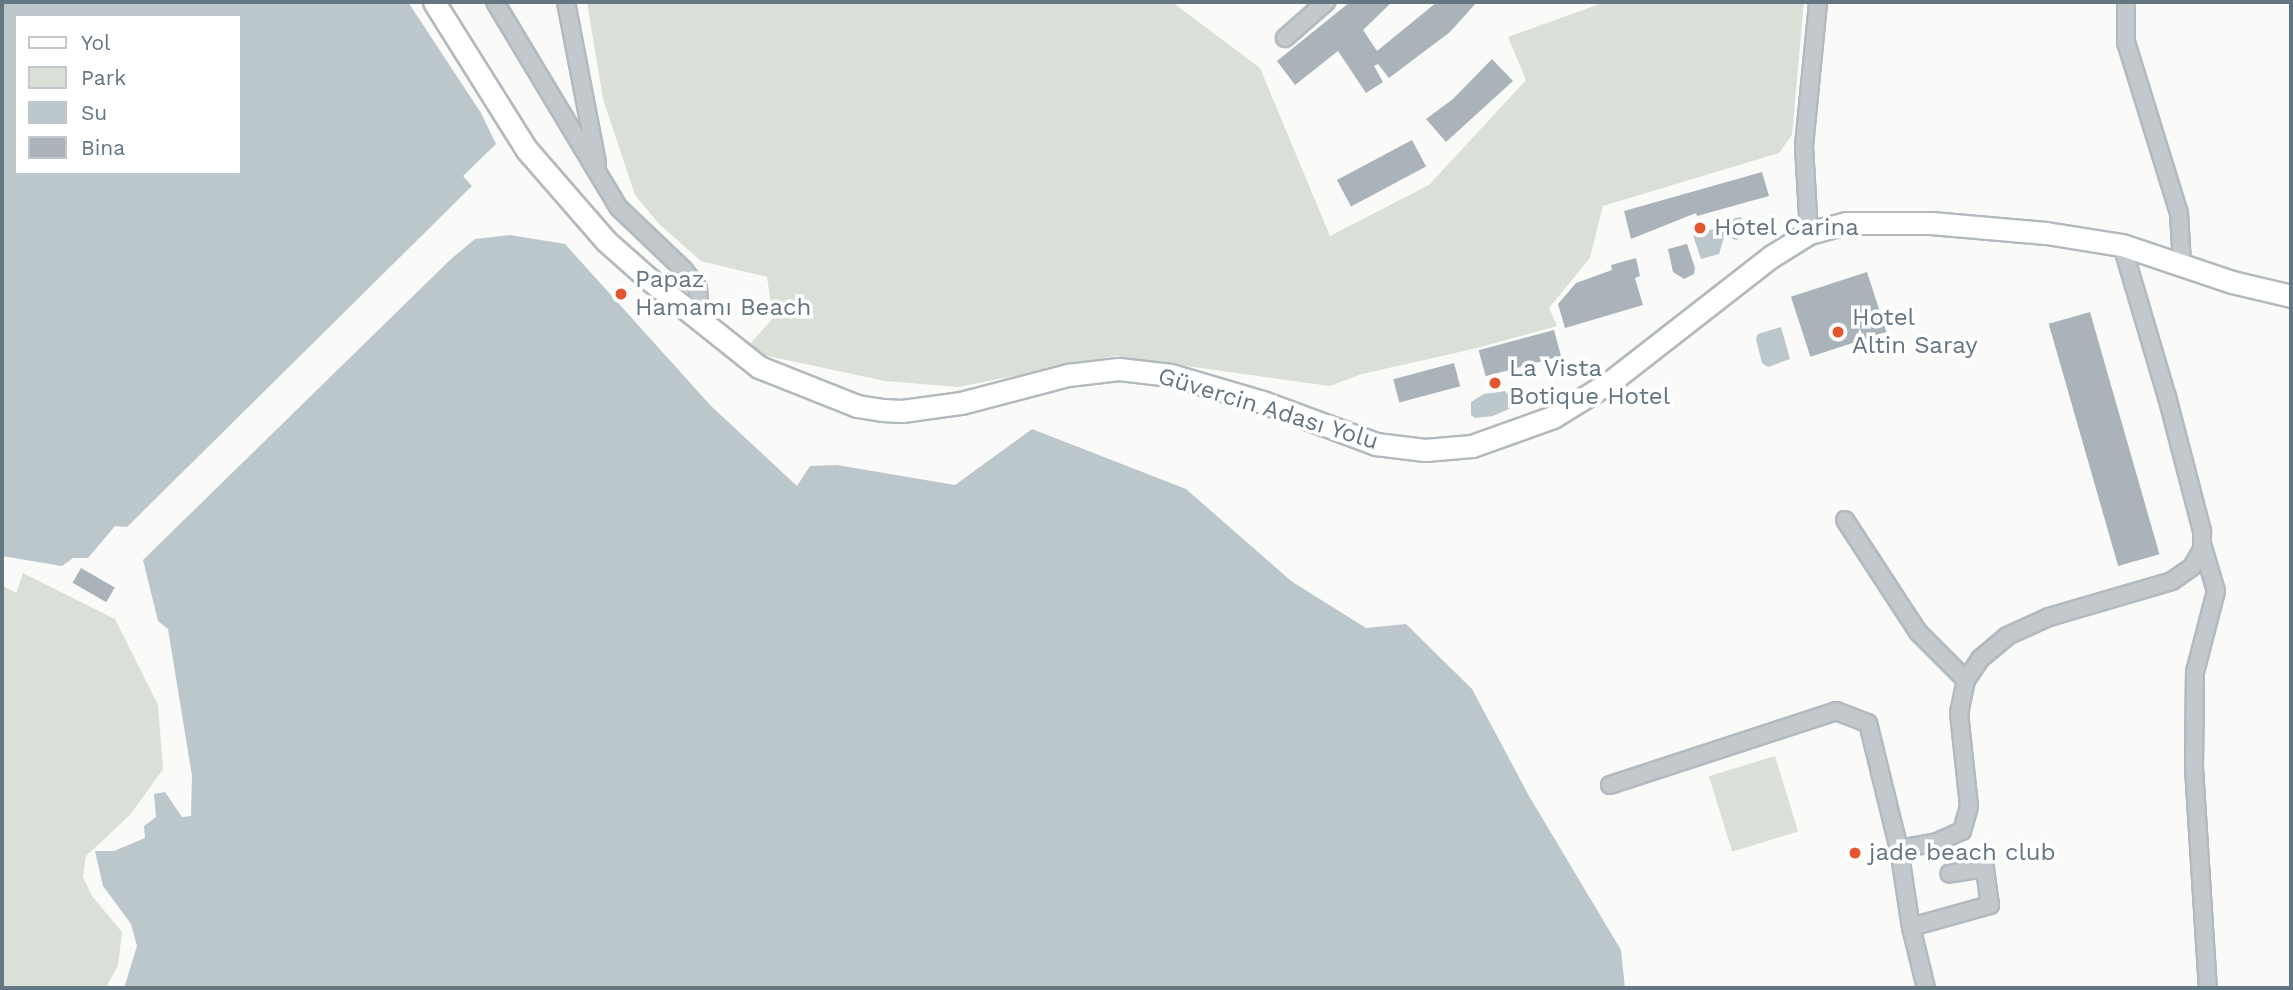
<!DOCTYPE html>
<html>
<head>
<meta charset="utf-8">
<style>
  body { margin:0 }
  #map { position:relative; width:2293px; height:990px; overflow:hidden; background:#fafaf8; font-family:"Work Sans",sans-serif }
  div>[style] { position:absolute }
  .green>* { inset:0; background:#dadfd7; transform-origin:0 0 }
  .water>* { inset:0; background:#bbc7cb }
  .building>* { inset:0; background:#aab3b9; transform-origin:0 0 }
  .roads { filter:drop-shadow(2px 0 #b3babf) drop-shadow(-2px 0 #b3babf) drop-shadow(0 2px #b3babf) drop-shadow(0 -2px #b3babf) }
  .street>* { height:16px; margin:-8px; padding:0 8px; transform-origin:8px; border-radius:8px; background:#c3c8cc }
  .secondary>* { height:21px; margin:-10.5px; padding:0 10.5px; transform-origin:10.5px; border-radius:10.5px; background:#fff }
  .dots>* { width:19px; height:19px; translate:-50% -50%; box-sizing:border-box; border:4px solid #fff; border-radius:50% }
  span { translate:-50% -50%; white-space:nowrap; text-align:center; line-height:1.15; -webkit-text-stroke:7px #fff; paint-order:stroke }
  .poi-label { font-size:24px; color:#657683 }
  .left { translate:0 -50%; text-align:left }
  .street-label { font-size:24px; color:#657683 }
  .frame { position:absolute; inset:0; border:4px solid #657683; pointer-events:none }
  .legend { position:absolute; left:14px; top:14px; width:228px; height:161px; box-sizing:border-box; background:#fff; border:2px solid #c1c8cd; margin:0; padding:9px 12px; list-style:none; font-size:21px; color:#657683 }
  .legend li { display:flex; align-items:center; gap:14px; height:35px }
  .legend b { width:35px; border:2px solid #c1c8cd }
</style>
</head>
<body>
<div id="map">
  <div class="green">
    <i style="clip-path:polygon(587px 2px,1172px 2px,1260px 68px,1330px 236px,1429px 185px,1526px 80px,1508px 37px,1605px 2px,1804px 2px,1792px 135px,1779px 153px,1603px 206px,1590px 258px,1549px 308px,1557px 326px,1473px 349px,1362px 374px,1330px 386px,1115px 356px,958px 387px,885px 381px,744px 351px,773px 318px,767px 277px,701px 261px,659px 224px,635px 195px,603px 99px)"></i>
    <i style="clip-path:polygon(23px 573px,115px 619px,158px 705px,163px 769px,130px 815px,86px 856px,83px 877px,92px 896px,122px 932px,118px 965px,106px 988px,2px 988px,2px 585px,16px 593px)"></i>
    <i style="left:1775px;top:756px;width:79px;height:69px;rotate:73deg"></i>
  </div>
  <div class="water">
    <i style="clip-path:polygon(evenodd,2px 2px,408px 2px,481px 113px,496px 144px,463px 176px,472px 186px,127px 527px,115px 526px,88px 558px,73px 558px,62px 566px,2px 556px,2px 2px,16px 16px,240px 16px,240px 173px,16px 173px,16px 16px)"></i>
    <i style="clip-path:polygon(1741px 217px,1742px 227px,1747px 233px,1737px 240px,1724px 237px,1719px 254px,1701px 259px,1693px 235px,1713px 229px,1722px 233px,1735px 218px)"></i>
    <i style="clip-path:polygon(510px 235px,565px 244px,711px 406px,797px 486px,810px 466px,837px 465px,955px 485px,1032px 429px,1186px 489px,1291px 581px,1366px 628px,1406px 624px,1472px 689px,1529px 796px,1621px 950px,1625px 988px,124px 988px,137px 946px,131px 924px,103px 886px,95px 851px,114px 851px,145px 838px,144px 826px,156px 817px,154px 794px,165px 792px,182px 817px,191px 816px,192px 776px,168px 629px,158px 621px,143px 560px,451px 259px,475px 239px)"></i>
    <i style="clip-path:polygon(1781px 327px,1790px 359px,1768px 367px,1762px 363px,1756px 339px,1758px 334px)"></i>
    <i style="clip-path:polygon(1505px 391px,1511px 399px,1509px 409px,1493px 416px,1475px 418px,1471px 415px,1471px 402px,1484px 394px)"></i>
  </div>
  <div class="building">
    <i style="clip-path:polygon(1350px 2px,1392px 2px,1363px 30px,1377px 51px,1437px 2px,1477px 2px,1450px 32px,1389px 78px,1378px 64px,1374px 66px,1383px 82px,1366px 93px,1338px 51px,1295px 85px,1277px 61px)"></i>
    <i style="clip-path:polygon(1492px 59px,1513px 81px,1446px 142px,1426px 119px,1453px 99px)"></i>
    <i style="left:1412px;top:140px;width:30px;height:85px;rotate:62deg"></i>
    <i style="clip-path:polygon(1762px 172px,1769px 196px,1697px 216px,1696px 213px,1631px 239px,1624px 211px)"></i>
    <i style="clip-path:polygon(1687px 244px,1695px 268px,1694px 274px,1684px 279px,1673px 272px,1668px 249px)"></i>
    <i style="clip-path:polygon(1636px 258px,1640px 276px,1635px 278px,1643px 305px,1565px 328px,1558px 304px,1576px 283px,1612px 270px,1611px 265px)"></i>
    <i style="left:1867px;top:272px;width:63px;height:80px;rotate:72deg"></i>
    <i style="left:2090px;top:312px;width:252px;height:43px;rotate:74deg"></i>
    <i style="left:1554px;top:330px;width:27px;height:78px;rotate:75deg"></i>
    <i style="left:1454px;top:363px;width:24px;height:63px;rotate:75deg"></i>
    <i style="left:81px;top:568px;width:39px;height:17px;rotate:30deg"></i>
  </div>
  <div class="roads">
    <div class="street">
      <i style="left:495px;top:2px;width:240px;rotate:59deg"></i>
      <i style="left:619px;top:208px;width:88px;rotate:43.6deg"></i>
      <i style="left:683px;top:269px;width:24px;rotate:52deg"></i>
      <i style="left:698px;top:288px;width:13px;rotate:86deg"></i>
      <i style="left:699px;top:301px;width:15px;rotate:113deg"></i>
      <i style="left:566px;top:2px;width:164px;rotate:79.1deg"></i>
      <i style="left:2126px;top:2px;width:40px;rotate:90deg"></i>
      <i style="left:2126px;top:42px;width:179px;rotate:72.8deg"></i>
      <i style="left:2179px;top:213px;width:51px;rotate:86.6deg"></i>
      <i style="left:1285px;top:38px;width:55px;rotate:-41.3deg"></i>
      <i style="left:1809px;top:233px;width:87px;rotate:-93.3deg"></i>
      <i style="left:1804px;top:146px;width:145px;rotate:-84.4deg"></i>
      <i style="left:1845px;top:520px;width:134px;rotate:56.9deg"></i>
      <i style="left:1918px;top:632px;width:68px;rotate:45deg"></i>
      <i style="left:2202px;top:544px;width:49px;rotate:73.4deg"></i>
      <i style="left:2216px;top:591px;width:84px;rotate:104.5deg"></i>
      <i style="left:2195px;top:672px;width:96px;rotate:90.6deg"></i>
      <i style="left:2194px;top:768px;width:220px;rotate:86.4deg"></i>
      <i style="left:1610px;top:785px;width:238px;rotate:-18.1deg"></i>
      <i style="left:1836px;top:711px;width:34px;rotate:21deg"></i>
      <i style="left:1868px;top:723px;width:130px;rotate:76.2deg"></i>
      <i style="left:1899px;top:849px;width:39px;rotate:-10deg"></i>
      <i style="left:1937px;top:842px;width:27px;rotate:-24deg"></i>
      <i style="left:1962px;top:831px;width:26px;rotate:-74deg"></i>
      <i style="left:1969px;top:806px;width:94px;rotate:-96.1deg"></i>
      <i style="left:1959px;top:713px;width:34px;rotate:-78deg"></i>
      <i style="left:1966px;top:680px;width:25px;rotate:-56deg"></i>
      <i style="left:1980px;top:659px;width:35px;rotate:-40deg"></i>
      <i style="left:2007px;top:636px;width:46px;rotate:-24.3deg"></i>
      <i style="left:2049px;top:617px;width:128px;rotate:-16.3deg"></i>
      <i style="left:2172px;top:581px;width:24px;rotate:-35deg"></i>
      <i style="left:2192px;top:567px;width:20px;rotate:-60deg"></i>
      <i style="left:2202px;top:550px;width:19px;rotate:-90deg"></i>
      <i style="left:2202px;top:531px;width:138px;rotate:-104.6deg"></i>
      <i style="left:2167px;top:397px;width:159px;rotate:-106.5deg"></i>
      <i style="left:1899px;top:849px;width:79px;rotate:81.3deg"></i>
      <i style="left:1911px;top:927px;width:82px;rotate:-15.6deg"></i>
      <i style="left:1990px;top:905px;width:37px;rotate:-98deg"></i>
      <i style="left:1985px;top:868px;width:36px;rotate:171deg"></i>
      <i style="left:1911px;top:927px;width:63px;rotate:76.2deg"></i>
    </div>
    <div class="secondary">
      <i style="left:434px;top:2px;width:175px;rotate:57.9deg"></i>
      <i style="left:527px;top:150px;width:121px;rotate:49deg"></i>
      <i style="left:606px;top:241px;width:59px;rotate:41.6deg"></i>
      <i style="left:650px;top:280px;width:139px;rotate:38.6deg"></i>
      <i style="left:759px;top:367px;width:105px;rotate:21.7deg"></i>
      <i style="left:857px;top:406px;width:25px;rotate:9deg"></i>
      <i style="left:882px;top:410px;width:20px;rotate:3deg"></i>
      <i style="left:902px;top:411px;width:60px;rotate:-7.7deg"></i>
      <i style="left:961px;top:403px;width:111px;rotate:-14.7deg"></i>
      <i style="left:1068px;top:375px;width:51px;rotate:-6.7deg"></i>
      <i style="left:1119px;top:369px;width:52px;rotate:6.6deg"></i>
      <i style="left:1171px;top:375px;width:96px;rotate:16.4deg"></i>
      <i style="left:1263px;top:402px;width:121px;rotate:20.4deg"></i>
      <i style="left:1376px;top:444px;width:49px;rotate:7deg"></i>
      <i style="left:1425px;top:450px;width:47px;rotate:-4.9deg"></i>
      <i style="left:1472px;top:446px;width:86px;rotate:-19.7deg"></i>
      <i style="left:1553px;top:417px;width:67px;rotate:-31.6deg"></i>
      <i style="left:1610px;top:382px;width:205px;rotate:-37.9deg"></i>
      <i style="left:1772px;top:256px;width:44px;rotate:-31.9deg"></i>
      <i style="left:1809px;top:233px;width:38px;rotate:-15deg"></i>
      <i style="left:1846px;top:223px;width:85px"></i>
      <i style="left:1931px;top:223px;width:115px;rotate:5deg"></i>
      <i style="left:2046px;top:233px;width:77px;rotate:9deg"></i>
      <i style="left:2122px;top:245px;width:116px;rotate:18.6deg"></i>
      <i style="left:2232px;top:282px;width:61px;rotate:13.3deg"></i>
    </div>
  </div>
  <div class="dots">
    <i style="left:1700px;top:228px;background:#e4572e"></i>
    <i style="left:621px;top:294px;background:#e4572e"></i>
    <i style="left:1838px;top:332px;background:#e4572e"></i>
    <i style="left:1495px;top:383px;background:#e4572e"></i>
    <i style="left:1855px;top:853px;background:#e4572e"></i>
  </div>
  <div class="poi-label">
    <span class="left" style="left:1714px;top:228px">Hotel Carina</span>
    <span class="left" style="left:635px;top:294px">Papaz<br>Hamamı Beach</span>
    <span class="left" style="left:1852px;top:332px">Hotel<br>Altin Saray</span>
    <span class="left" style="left:1509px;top:383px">La Vista<br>Botique Hotel</span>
    <span class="left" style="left:1869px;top:853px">jade beach club</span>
  </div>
  <div class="street-label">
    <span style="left:1268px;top:409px;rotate:17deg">Güvercin Adası Yolu</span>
  </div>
  <div class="frame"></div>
  <ul class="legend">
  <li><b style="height:9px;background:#fff"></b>Yol</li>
  <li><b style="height:19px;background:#dadfd7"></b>Park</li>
  <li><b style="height:19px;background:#bbc7cb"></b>Su</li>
  <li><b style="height:19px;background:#aab3b9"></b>Bina</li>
  </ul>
</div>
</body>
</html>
